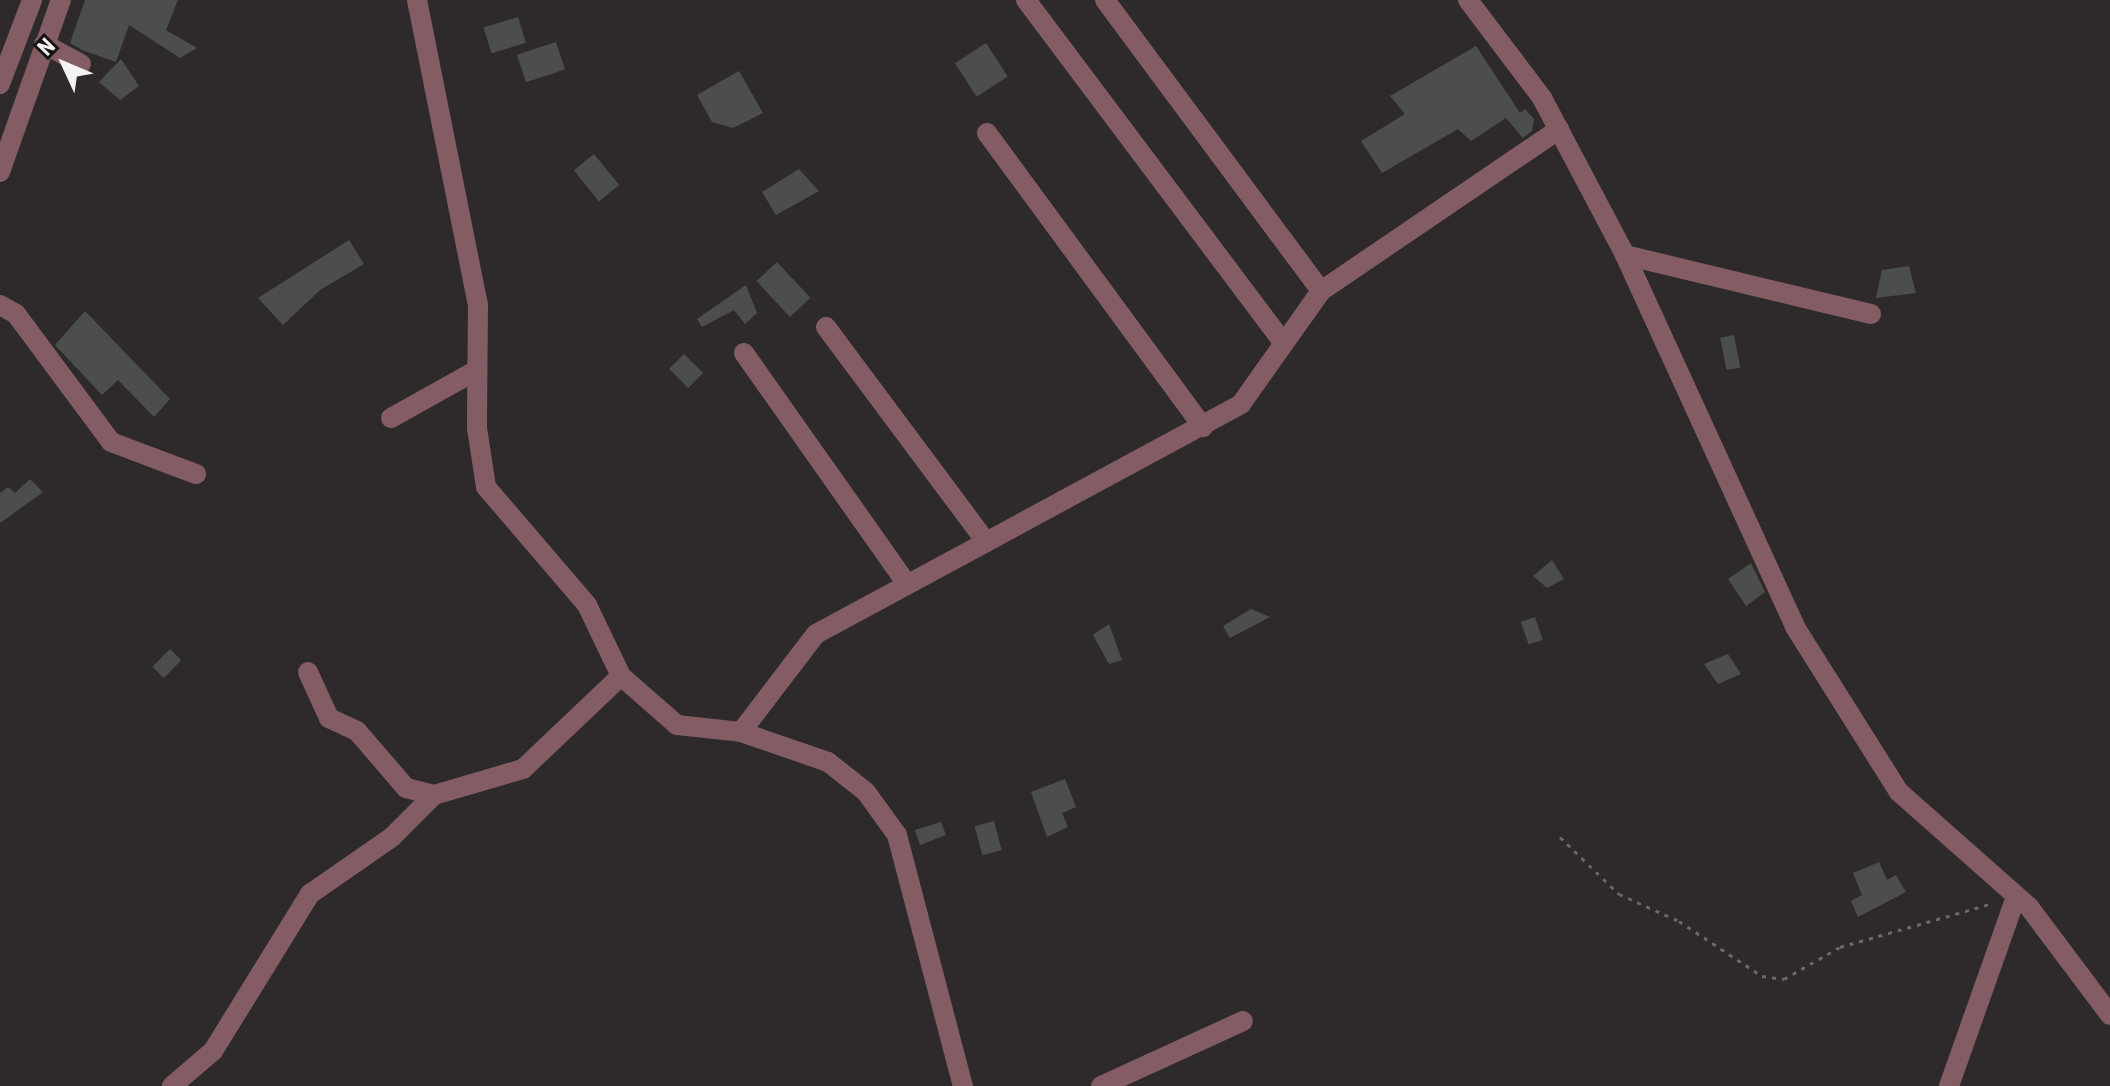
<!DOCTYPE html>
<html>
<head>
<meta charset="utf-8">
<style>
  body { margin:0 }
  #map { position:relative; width:2110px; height:1086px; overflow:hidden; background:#2e2a2b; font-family:"Roboto Condensed",sans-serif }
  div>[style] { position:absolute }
  .building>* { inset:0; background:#4c4e4c; transform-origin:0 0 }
  .path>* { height:3px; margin-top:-1.5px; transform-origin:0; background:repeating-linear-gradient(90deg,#6b6869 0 4px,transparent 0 10px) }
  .minor>* { height:20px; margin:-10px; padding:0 10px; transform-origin:10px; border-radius:10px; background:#845d64 }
  .tertiary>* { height:20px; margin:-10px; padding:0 10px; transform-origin:10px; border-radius:10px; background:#845d64 }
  span { translate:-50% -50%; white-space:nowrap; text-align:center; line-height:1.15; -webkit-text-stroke:6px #151314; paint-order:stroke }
  .north { position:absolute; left:24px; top:24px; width:80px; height:80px; -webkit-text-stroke:6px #151314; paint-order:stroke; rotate:314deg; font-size:22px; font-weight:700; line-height:32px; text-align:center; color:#f4f2f2 }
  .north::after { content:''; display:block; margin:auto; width:28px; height:36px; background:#f4f2f2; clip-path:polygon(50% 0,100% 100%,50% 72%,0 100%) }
</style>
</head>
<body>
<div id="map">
  <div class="building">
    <i style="clip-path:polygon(85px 0,178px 0,166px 30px,197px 48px,180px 58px,129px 25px,116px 62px,82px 50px,70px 43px)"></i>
    <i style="left:518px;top:17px;width:27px;height:36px;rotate:73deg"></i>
    <i style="left:556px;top:42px;width:29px;height:41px;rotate:72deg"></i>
    <i style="left:986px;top:43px;width:40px;height:37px;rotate:57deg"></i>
    <i style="clip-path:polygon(1476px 46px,1520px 113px,1525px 109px,1534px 119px,1532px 131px,1523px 138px,1506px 118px,1471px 141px,1458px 129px,1382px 173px,1361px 141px,1405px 114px,1390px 96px)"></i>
    <i style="clip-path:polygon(121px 59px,139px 86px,120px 100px,99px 82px)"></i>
    <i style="clip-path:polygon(739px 71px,763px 113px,733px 128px,712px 122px,697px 95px)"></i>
    <i style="left:594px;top:154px;width:40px;height:26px;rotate:51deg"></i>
    <i style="clip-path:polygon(799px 169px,819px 191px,776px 215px,762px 192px)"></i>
    <i style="clip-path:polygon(349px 240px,364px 264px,320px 290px,283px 325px,258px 298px)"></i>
    <i style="left:777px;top:262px;width:49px;height:28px;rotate:47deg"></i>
    <i style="clip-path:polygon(1909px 266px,1916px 293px,1876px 298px,1882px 270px)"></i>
    <i style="clip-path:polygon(746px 285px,757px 313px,745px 324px,734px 310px,702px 327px,697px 319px)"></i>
    <i style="clip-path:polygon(85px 311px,170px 399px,154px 417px,118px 380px,102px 395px,55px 345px)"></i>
    <i style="left:1734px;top:335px;width:33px;height:14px;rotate:79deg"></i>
    <i style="left:684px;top:354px;width:27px;height:21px;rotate:45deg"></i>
    <i style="clip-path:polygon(30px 479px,43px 492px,0 523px,0 493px,8px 487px,15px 493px)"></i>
    <i style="clip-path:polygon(1552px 560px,1564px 579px,1547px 588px,1533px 576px)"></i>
    <i style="clip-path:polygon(1751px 563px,1765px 592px,1746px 606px,1728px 579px)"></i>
    <i style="clip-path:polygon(1251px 609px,1270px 617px,1230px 638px,1223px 626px)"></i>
    <i style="left:1535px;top:617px;width:24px;height:15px;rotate:71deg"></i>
    <i style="clip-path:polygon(1109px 624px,1122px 660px,1109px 664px,1093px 635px)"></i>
    <i style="left:170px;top:649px;width:16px;height:25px;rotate:45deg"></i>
    <i style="clip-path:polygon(1728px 654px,1741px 674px,1718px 684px,1704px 664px)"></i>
    <i style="clip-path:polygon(1065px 779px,1076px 807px,1062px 813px,1068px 827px,1047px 837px,1031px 792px)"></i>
    <i style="left:994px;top:821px;width:30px;height:20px;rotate:75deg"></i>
    <i style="clip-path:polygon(941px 822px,946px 835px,920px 845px,915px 830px)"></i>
    <i style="clip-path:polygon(1879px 862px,1887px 880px,1896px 875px,1906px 892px,1858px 917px,1851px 901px,1862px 895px,1853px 873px)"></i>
  </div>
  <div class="path">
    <i style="left:1560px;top:837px;width:82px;rotate:44deg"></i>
    <i style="left:1619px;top:894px;width:66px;rotate:24.2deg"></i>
    <i style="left:1679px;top:921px;width:100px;rotate:33.5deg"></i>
    <i style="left:1762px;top:976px;width:22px;rotate:8deg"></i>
    <i style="left:1784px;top:979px;width:64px;rotate:-29.7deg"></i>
    <i style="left:1840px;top:947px;width:159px;rotate:-16deg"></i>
  </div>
  <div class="minor">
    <i style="left:417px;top:0;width:310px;rotate:78.7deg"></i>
    <i style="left:478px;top:304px;width:124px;rotate:90.5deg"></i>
    <i style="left:477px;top:428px;width:60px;rotate:81.3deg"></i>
    <i style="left:486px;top:487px;width:155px;rotate:49.4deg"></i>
    <i style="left:587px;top:605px;width:79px;rotate:64.4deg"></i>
    <i style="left:621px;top:676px;width:74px;rotate:41.2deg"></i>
    <i style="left:677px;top:725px;width:64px;rotate:6.2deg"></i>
    <i style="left:741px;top:732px;width:92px;rotate:19deg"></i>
    <i style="left:828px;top:762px;width:48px;rotate:38.3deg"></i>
    <i style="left:866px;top:792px;width:53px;rotate:54.2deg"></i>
    <i style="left:897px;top:835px;width:260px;rotate:75.3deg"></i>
    <i style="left:1026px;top:0;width:428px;rotate:53.1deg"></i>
    <i style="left:1105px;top:0;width:362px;rotate:53.4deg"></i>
    <i style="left:1468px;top:0;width:123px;rotate:52.9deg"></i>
    <i style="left:1542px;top:98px;width:178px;rotate:62.1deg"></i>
    <i style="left:1625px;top:255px;width:409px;rotate:65.4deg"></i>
    <i style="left:1795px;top:627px;width:195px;rotate:57.8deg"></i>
    <i style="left:1899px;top:792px;width:174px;rotate:41.5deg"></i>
    <i style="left:2029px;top:907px;width:135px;rotate:53.1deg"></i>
    <i style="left:44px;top:44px;width:42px;rotate:28.4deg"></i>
    <i style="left:987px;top:133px;width:365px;rotate:53.7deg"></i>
    <i style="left:1625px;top:255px;width:253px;rotate:13.5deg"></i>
    <i style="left:0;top:305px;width:18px;rotate:29deg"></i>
    <i style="left:16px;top:314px;width:159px;rotate:53.4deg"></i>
    <i style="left:111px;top:442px;width:91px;rotate:20.6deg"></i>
    <i style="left:826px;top:327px;width:268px;rotate:53.3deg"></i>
    <i style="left:744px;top:353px;width:279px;rotate:54.8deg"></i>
    <i style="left:391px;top:418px;width:98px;rotate:-29.2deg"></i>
    <i style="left:308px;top:672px;width:51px;rotate:65.5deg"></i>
    <i style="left:329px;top:718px;width:31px;rotate:25deg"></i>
    <i style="left:357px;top:731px;width:75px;rotate:49.3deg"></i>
    <i style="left:406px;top:788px;width:29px;rotate:14deg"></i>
    <i style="left:741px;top:732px;width:123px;rotate:-52.6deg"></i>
    <i style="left:816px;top:634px;width:483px;rotate:-28.4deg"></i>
    <i style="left:1241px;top:404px;width:138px;rotate:-54.7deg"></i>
    <i style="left:1321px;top:291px;width:288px;rotate:-34.2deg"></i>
    <i style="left:172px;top:1086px;width:54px;rotate:-40.5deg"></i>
    <i style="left:213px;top:1051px;width:185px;rotate:-58.3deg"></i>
    <i style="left:310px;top:894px;width:100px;rotate:-34.8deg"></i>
    <i style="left:392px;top:837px;width:59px;rotate:-45deg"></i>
    <i style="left:434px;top:795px;width:93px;rotate:-16.3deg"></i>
    <i style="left:523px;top:769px;width:135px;rotate:-43.5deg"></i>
    <i style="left:1101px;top:1086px;width:156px;rotate:-24.6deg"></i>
    <i style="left:1949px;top:1086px;width:201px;rotate:-70.5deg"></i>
  </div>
  <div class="tertiary">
    <i style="left:0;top:84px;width:90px;rotate:-69.1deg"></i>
    <i style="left:0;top:172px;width:182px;rotate:-70.5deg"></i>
  </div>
  <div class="north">N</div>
</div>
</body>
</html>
